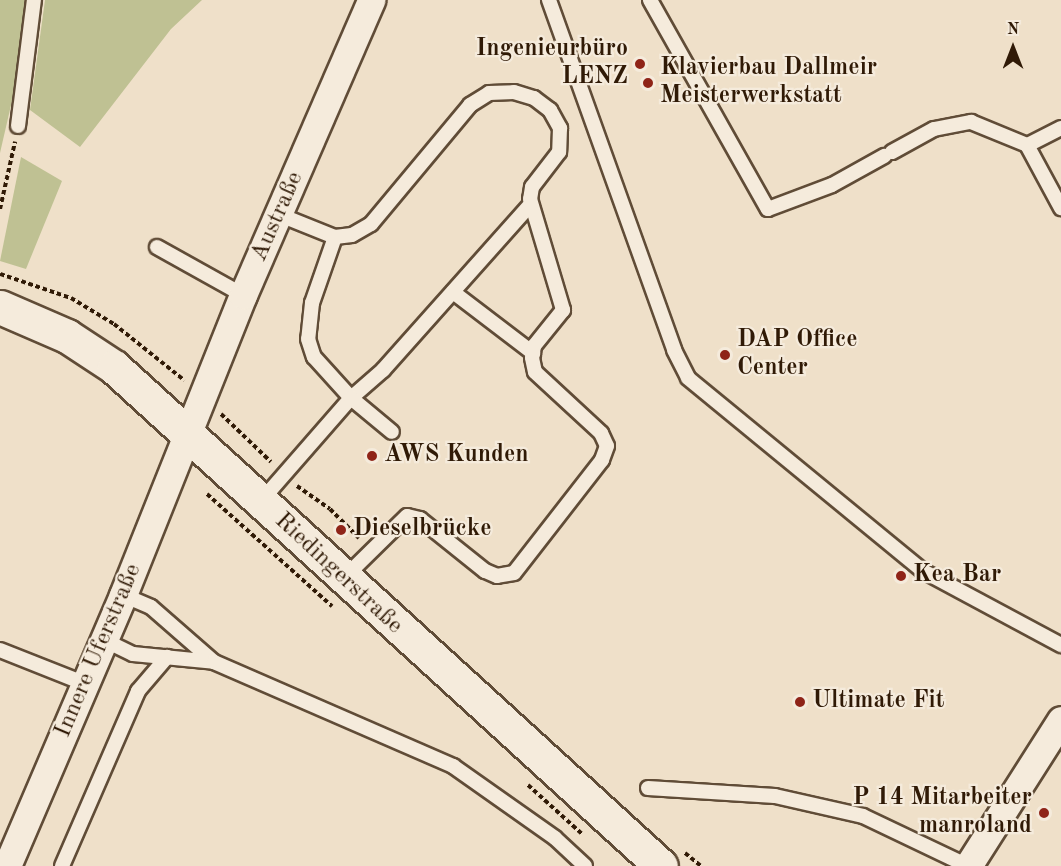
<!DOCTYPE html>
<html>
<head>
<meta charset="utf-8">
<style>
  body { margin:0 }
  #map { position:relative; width:1061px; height:866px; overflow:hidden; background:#efe0c9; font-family:"Old Standard TT",serif }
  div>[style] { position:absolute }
  .green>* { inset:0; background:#bfc193 }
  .path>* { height:4px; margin-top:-2px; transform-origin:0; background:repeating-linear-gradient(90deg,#301a06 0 4.5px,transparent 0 7.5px) }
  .roads { filter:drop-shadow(2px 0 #604c37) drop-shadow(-2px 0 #604c37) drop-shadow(0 2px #604c37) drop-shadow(0 -2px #604c37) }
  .service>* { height:14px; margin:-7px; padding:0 7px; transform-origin:7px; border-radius:7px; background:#f5ebdc }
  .minor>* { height:27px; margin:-13.5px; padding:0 13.5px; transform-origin:13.5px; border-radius:13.5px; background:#f5ebdc }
  .secondary>* { height:33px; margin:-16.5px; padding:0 16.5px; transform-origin:16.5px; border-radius:16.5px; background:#f5ebdc }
  .dots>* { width:16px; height:16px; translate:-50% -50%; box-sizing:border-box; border:3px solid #f5ebdc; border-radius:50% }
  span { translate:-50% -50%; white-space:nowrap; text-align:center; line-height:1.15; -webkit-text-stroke:4.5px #f5ebdc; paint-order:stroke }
  .poi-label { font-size:24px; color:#301a06; font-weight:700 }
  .right { translate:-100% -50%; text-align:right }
  .left { translate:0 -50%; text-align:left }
  .street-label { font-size:24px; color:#301a06 }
  .north { position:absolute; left:983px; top:18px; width:60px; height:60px; -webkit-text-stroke:4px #f5ebdc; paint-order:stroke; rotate:0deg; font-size:16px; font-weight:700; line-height:24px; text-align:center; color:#301a06 }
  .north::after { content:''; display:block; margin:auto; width:21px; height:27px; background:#301a06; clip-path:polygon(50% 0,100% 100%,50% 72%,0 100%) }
</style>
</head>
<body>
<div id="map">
  <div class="green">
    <i style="clip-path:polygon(0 0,28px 0,17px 79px,0 153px)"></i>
    <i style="clip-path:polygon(45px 0,202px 0,171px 29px,80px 147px,30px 110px)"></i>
    <i style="clip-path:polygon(21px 157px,62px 181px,26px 269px,0 261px)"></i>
  </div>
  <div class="path">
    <i style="left:0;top:209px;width:69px;rotate:-77.4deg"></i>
    <i style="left:0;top:274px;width:75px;rotate:18.7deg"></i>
    <i style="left:71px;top:298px;width:50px;rotate:31.2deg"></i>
    <i style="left:114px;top:324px;width:90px;rotate:38.7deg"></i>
    <i style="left:221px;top:414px;width:69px;rotate:43.8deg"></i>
    <i style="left:297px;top:486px;width:40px;rotate:34.9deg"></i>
    <i style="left:330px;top:509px;width:41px;rotate:45deg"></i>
    <i style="left:207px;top:494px;width:168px;rotate:41.9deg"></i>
    <i style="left:528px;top:785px;width:73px;rotate:42.2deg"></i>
    <i style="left:685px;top:853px;width:21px;rotate:39deg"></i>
  </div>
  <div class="roads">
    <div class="service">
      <i style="left:549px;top:0;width:372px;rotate:70.3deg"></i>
      <i style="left:674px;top:350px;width:31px;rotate:63deg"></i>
      <i style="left:688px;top:378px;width:304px;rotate:39.4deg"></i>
      <i style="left:923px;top:571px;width:157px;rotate:28.2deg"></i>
      <i style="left:650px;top:0;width:240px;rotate:60.6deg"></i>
      <i style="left:768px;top:209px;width:68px;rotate:-20.6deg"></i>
      <i style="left:832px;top:185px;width:60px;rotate:-29.1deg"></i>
      <i style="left:18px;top:126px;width:127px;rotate:-82.8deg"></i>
      <i style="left:1061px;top:128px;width:38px;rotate:153deg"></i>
      <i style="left:1027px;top:145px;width:72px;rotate:61.6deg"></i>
      <i style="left:892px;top:152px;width:48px;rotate:-28.7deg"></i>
      <i style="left:934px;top:129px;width:38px;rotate:-11deg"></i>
      <i style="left:971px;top:122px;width:61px;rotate:22.3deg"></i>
      <i style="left:280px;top:215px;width:59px;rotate:21.8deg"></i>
      <i style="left:335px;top:237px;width:17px;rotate:-7deg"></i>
      <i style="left:352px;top:235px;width:22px;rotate:-30deg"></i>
      <i style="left:371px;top:224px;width:155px;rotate:-50.2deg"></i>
      <i style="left:470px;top:105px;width:22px;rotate:-32deg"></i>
      <i style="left:489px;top:93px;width:25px;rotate:-2deg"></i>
      <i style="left:514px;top:92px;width:21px;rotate:17deg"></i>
      <i style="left:534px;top:98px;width:20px;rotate:37deg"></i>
      <i style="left:550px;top:110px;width:21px;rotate:61deg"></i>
      <i style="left:560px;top:128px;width:24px;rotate:92deg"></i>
      <i style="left:559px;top:152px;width:44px;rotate:127.6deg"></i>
      <i style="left:532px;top:187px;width:12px;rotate:99deg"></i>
      <i style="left:530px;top:199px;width:116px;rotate:73.4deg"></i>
      <i style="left:563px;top:310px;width:46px;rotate:128.9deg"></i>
      <i style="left:534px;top:346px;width:12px;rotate:99deg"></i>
      <i style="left:532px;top:358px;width:14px;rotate:78deg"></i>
      <i style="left:535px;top:372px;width:90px;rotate:42.7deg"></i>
      <i style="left:601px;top:433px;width:14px;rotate:65deg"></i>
      <i style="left:607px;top:446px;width:15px;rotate:110deg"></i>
      <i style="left:602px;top:460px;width:143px;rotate:127.9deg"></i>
      <i style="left:514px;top:573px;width:17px;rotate:170deg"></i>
      <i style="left:497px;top:576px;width:13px;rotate:-157deg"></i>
      <i style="left:485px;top:571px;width:83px;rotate:-141.3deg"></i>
      <i style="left:420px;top:519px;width:13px;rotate:-167deg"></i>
      <i style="left:407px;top:516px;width:87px;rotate:135.5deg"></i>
      <i style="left:335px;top:237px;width:70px;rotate:109.2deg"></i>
      <i style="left:312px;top:303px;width:36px;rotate:96deg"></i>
      <i style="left:308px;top:339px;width:19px;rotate:72deg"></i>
      <i style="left:314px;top:357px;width:55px;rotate:47.9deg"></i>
      <i style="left:351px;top:398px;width:43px;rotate:-41.2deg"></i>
      <i style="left:383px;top:370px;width:222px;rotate:-48.3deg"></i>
      <i style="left:157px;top:247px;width:98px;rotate:29.2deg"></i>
      <i style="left:453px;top:292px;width:101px;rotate:37.3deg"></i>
      <i style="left:261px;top:501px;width:137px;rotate:-48.9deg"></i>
      <i style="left:351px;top:398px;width:53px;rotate:39.7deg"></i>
      <i style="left:123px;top:595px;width:30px;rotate:23deg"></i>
      <i style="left:151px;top:607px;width:84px;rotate:41.1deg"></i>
      <i style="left:104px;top:640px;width:32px;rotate:26deg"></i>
      <i style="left:133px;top:654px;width:81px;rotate:5.6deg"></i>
      <i style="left:214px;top:662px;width:261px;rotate:23.5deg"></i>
      <i style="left:453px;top:766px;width:125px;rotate:35.2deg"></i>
      <i style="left:555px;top:838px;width:41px;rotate:43deg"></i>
      <i style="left:0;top:650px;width:92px;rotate:21.6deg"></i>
      <i style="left:648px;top:788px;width:127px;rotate:3.6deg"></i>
      <i style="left:775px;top:796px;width:90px;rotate:12.8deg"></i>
      <i style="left:863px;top:816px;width:116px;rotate:25.5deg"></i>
      <i style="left:62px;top:866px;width:191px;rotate:-66.5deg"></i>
      <i style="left:138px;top:691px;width:45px;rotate:-49.5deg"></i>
    </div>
    <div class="minor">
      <i style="left:7px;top:866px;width:295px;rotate:-66.8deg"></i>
      <i style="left:123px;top:595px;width:323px;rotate:-68.2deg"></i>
      <i style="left:243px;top:295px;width:322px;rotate:-66.5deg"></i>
      <i style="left:968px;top:866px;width:173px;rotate:-57.5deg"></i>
    </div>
    <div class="secondary">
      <i style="left:0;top:307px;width:73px;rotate:23.4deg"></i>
      <i style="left:67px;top:336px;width:56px;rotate:33.4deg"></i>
      <i style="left:114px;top:367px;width:740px;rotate:42.37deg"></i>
    </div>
  </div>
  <div class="dots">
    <i style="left:640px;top:64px;background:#8f2418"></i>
    <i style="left:648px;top:83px;background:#8f2418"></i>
    <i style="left:725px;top:355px;background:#8f2418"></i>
    <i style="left:372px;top:456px;background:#8f2418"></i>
    <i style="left:341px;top:530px;background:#8f2418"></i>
    <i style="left:901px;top:576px;background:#8f2418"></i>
    <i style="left:800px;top:702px;background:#8f2418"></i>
    <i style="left:1044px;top:813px;background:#8f2418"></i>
  </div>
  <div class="poi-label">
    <span class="right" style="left:628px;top:64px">Ingenieurbüro<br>LENZ</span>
    <span class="left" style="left:660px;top:83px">Klavierbau Dallmeir<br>Meisterwerkstatt</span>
    <span class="left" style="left:737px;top:355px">DAP Office<br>Center</span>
    <span class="left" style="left:384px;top:456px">AWS Kunden</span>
    <span class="left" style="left:353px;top:530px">Dieselbrücke</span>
    <span class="left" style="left:913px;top:576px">Kea Bar</span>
    <span class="left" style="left:812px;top:702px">Ultimate Fit</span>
    <span class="right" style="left:1032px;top:813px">P 14 Mitarbeiter<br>manroland</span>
  </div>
  <div class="street-label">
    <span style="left:278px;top:217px;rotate:-66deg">Austraße</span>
    <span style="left:338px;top:574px;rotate:43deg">Riedingerstraße</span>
    <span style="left:99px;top:651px;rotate:-67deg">Innere Uferstraße</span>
  </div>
  <div class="north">N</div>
</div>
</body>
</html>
